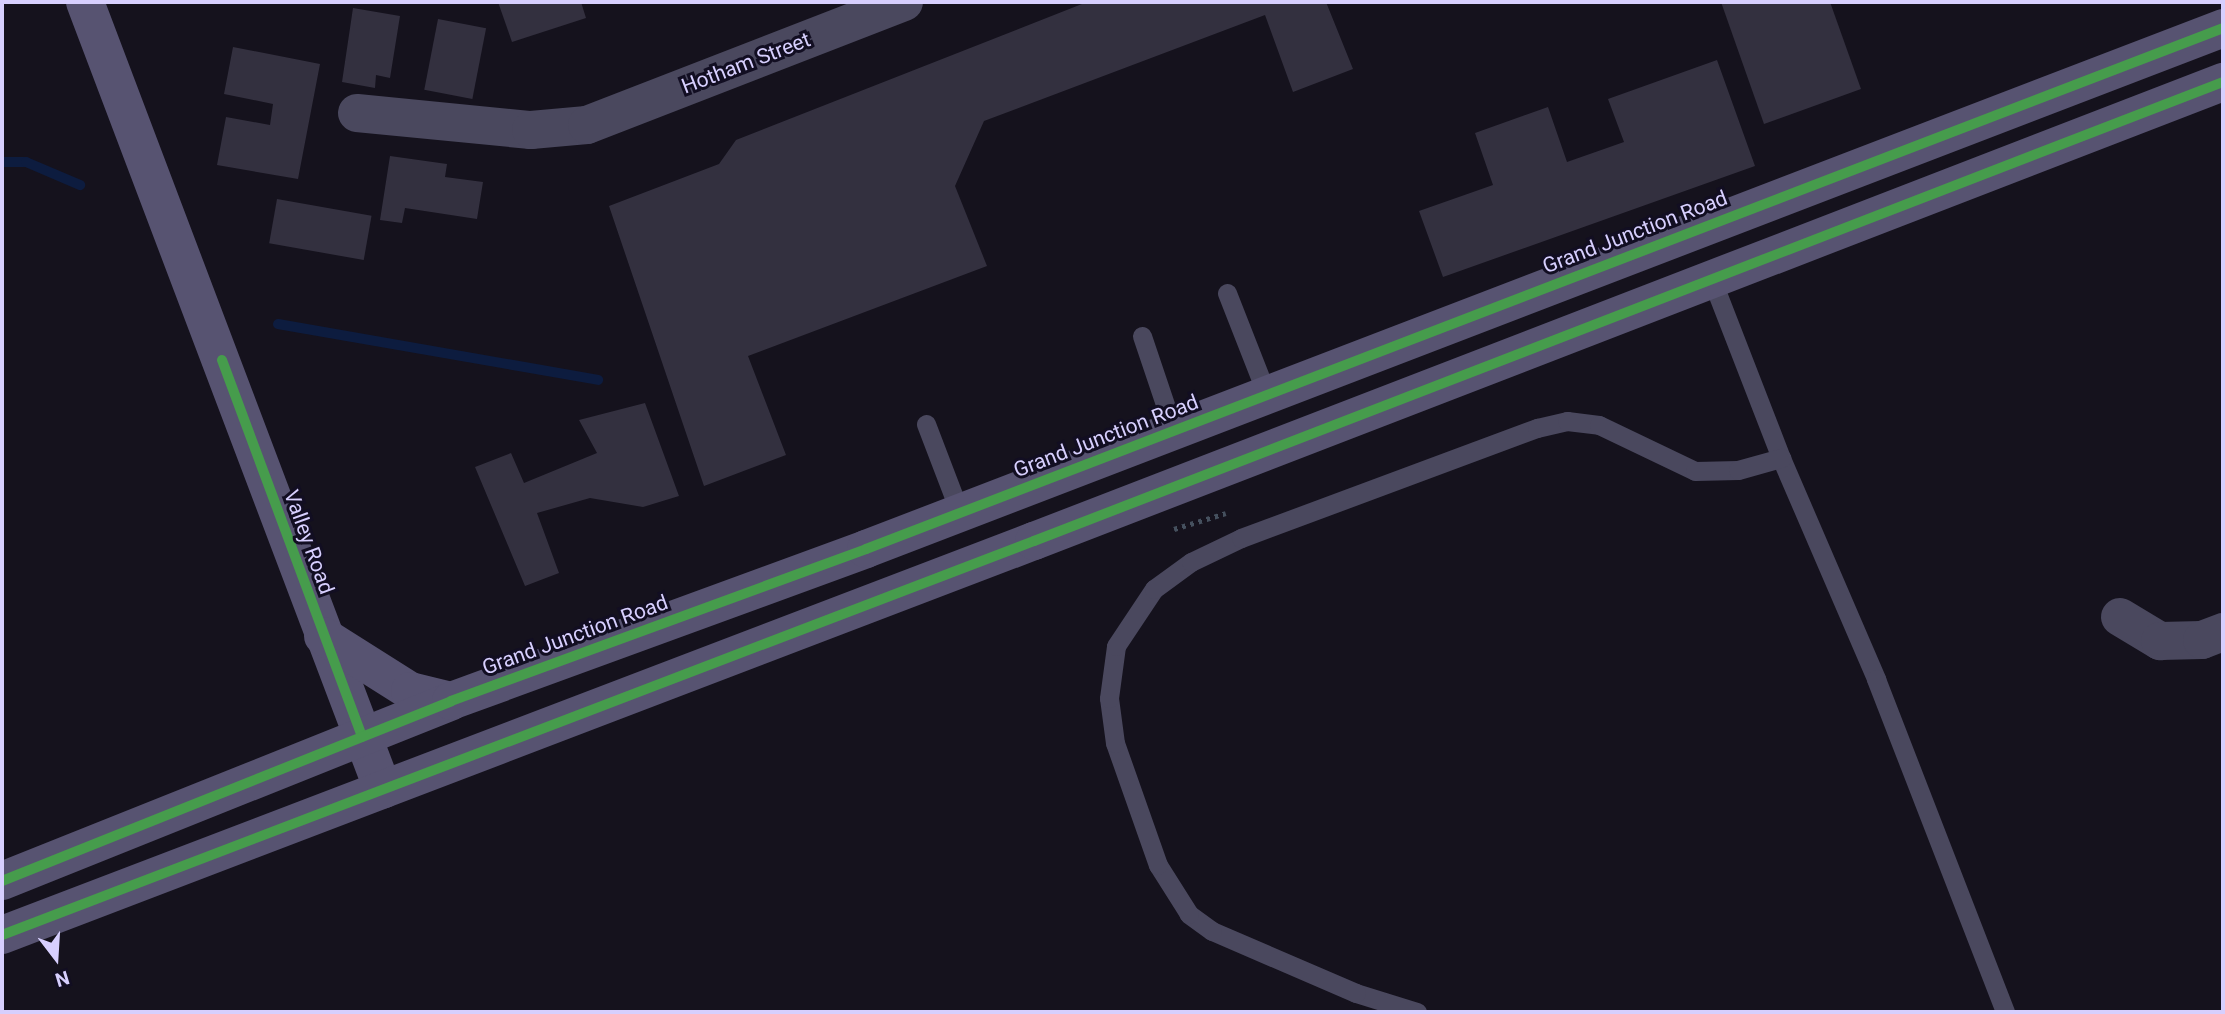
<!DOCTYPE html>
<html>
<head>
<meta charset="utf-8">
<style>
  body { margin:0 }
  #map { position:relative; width:2225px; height:1014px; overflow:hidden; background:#15121d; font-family:Roboto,sans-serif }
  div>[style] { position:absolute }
  .stream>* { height:10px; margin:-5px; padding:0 5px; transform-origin:5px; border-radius:5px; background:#0d1c3f }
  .building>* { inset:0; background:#33303f; transform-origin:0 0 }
  .path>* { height:4.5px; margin-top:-2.25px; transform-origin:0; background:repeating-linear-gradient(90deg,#45505e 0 3.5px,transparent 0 8.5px) }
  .lane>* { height:19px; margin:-9.5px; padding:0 9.5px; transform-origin:9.5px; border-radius:9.5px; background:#4a485e }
  .street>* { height:38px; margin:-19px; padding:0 19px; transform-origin:19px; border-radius:19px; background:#4a485e }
  .secondary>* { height:38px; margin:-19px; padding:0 19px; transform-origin:19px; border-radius:19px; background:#575371 }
  .cycleway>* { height:10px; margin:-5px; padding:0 5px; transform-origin:5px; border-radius:5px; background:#469c4c }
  span { translate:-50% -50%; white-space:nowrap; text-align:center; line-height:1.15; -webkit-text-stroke:6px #120e22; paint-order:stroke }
  .street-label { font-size:21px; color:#d7cffe }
  .frame { position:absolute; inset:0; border:4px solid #d7cffe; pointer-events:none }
  .north { position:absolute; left:21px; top:923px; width:70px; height:70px; -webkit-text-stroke:5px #120e22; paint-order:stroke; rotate:163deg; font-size:19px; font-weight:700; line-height:28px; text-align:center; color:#d7cffe }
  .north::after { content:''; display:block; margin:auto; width:24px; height:32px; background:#d7cffe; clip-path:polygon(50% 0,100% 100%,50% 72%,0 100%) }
</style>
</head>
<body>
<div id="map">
  <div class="stream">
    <i style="left:2px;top:162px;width:24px"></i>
    <i style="left:26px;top:162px;width:59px;rotate:23.1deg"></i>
    <i style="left:278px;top:324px;width:325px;rotate:9.9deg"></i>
  </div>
  <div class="building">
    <i style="clip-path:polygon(498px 2px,581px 2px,586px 18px,512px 42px)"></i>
    <i style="clip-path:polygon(1087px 2px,1326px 2px,1353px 69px,1293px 92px,1265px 15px,984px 121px,955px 186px,987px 266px,748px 356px,786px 455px,704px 486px,609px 206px,719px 164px,736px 140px)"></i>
    <i style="clip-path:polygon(1721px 2px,1830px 2px,1861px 89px,1764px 124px)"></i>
    <i style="clip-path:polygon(353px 8px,400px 16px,390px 78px,376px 75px,375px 88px,342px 82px)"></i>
    <i style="left:438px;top:19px;width:49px;height:72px;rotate:11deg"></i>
    <i style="clip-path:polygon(233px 47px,320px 64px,298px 179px,217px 165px,226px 117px,270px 125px,273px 104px,224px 94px)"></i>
    <i style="clip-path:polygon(1717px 60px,1755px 166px,1443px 277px,1419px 211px,1493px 185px,1475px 133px,1548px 107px,1567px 162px,1624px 142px,1608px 99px)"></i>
    <i style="clip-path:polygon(390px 156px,447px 164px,445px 177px,483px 182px,477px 219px,405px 208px,402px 223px,380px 220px)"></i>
    <i style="left:277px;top:199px;width:96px;height:45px;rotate:10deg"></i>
    <i style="clip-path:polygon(645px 403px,679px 496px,643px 507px,590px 498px,537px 513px,559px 573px,525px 586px,475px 467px,511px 453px,524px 483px,597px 453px,579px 420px)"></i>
  </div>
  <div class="path">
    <i style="left:1174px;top:529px;width:54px;rotate:-17.1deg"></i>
  </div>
  <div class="lane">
    <i style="left:1712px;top:280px;width:191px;rotate:68.8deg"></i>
    <i style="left:1781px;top:458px;width:241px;rotate:66.7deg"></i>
    <i style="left:1876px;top:679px;width:357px;rotate:68.8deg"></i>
    <i style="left:1227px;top:293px;width:110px;rotate:68.6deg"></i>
    <i style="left:1142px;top:336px;width:100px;rotate:71.4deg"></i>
    <i style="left:926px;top:424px;width:95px;rotate:69.1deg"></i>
    <i style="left:1417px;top:1012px;width:64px;rotate:-162.7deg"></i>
    <i style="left:1356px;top:993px;width:157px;rotate:-156.7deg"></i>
    <i style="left:1212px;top:931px;width:29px;rotate:-144deg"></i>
    <i style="left:1189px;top:914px;width:58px;rotate:-122.3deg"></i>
    <i style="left:1158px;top:865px;width:129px;rotate:-109.4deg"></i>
    <i style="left:1115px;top:743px;width:45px;rotate:-97.6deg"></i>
    <i style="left:1109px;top:698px;width:52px;rotate:-82.3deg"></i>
    <i style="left:1116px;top:646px;width:69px;rotate:-56.3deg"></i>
    <i style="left:1154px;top:589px;width:46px;rotate:-36.1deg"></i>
    <i style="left:1191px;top:562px;width:55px;rotate:-25.6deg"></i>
    <i style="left:1241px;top:538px;width:316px;rotate:-20.4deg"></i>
    <i style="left:1537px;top:428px;width:31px;rotate:-13deg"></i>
    <i style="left:1567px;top:421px;width:32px;rotate:7deg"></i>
    <i style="left:1599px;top:425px;width:106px;rotate:25.6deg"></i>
    <i style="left:1695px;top:471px;width:43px;rotate:-1.3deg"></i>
    <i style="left:1738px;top:470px;width:45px;rotate:-15.6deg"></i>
  </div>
  <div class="street">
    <i style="left:357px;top:113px;width:175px;rotate:5.6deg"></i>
    <i style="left:531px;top:130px;width:56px;rotate:-5.1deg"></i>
    <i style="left:587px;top:125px;width:340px;rotate:-21.2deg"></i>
    <i style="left:2120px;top:617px;width:47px;rotate:31deg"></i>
    <i style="left:2160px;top:641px;width:42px;rotate:-1.4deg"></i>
    <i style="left:2202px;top:640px;width:22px;rotate:-21deg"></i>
  </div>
  <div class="secondary">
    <i style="left:85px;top:2px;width:842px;rotate:69.28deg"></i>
    <i style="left:323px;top:636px;width:103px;rotate:32.3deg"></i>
    <i style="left:410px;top:691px;width:42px;rotate:13.7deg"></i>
    <i style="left:2px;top:881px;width:484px;rotate:-21.8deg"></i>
    <i style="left:451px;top:701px;width:442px;rotate:-20.1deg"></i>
    <i style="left:866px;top:549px;width:1454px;rotate:-21deg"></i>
    <i style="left:2px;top:935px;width:1105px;rotate:-20.9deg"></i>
    <i style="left:1034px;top:541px;width:1275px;rotate:-21.11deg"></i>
  </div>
  <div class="cycleway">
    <i style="left:222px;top:360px;width:402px;rotate:69.6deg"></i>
    <i style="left:2px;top:881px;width:484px;rotate:-21.8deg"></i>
    <i style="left:451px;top:701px;width:442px;rotate:-20.1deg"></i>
    <i style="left:866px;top:549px;width:1454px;rotate:-21deg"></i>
    <i style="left:2px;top:935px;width:1105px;rotate:-20.9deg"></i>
    <i style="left:1034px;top:541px;width:1275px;rotate:-21.11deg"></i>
  </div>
  <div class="street-label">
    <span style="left:746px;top:63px;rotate:-21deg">Hotham Street</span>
    <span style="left:1635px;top:232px;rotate:-21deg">Grand Junction Road</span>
    <span style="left:1106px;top:436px;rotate:-21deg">Grand Junction Road</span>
    <span style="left:309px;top:542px;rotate:70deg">Valley Road</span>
    <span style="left:575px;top:635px;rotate:-20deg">Grand Junction Road</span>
  </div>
  <div class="frame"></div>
  <div class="north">N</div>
</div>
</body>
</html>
